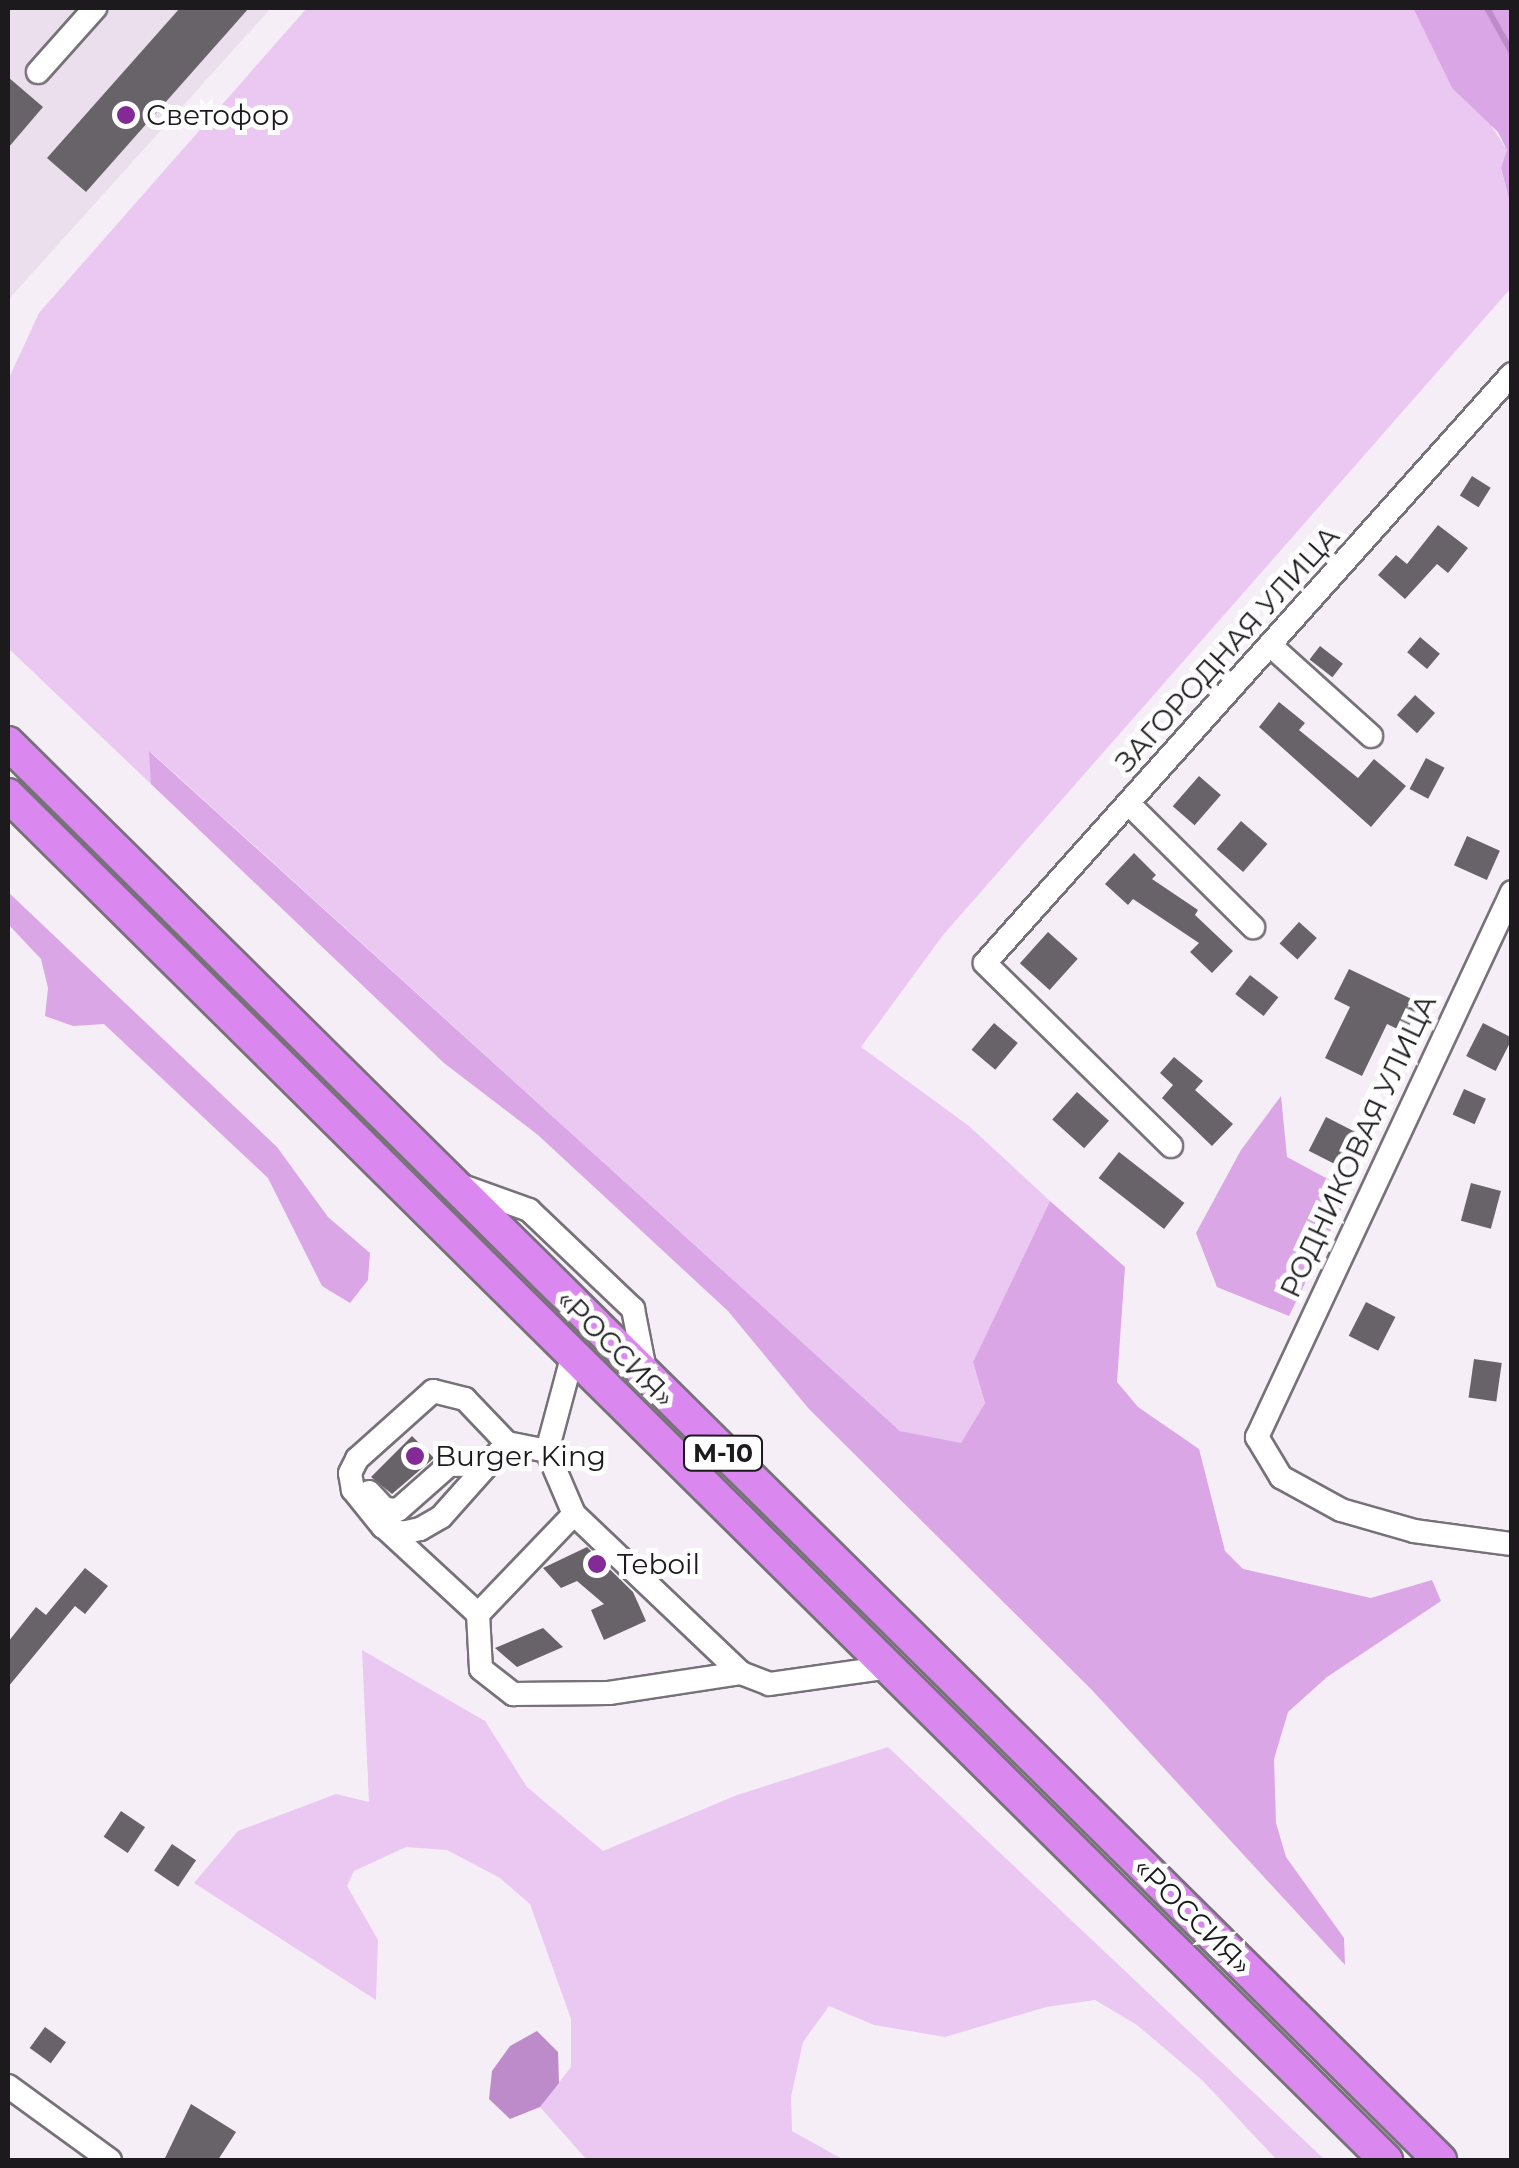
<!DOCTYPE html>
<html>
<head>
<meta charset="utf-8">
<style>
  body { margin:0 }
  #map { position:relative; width:1519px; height:2168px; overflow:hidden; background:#f5eef7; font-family:Montserrat,sans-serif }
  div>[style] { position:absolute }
  .built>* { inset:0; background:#ebdfee }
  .green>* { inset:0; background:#eac8f2 }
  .forest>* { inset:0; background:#daa6e6 }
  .water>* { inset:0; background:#bd8bca }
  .stream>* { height:6px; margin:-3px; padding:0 3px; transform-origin:3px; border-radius:3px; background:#bd8bca }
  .building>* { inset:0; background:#686269; transform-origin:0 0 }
  .roads { filter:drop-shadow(2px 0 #777179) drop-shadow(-2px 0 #777179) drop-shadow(0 2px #777179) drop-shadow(0 -2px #777179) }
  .minor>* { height:22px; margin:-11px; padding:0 11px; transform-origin:11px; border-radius:11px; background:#fff }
  .highway>* { height:32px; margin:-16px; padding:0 16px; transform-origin:16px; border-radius:16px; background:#db87f0 }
  .dots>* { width:28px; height:28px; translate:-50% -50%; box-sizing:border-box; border:5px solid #fefefe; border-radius:50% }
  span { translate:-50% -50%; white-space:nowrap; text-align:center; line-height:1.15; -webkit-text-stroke:10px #fefefe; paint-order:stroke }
  .shield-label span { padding:2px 8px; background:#fefefe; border:2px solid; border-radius:8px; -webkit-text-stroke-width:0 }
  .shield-label { font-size:25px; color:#1c1a1d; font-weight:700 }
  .poi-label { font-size:28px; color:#1c1a1d }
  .left { translate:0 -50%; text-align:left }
  .street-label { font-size:28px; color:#1c1a1d }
  .frame { position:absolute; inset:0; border:10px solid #1c1a1d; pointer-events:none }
</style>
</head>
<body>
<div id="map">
  <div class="built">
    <i style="clip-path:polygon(8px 8px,271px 8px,9px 299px,8px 296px)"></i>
  </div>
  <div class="green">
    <i style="clip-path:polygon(307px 8px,1413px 8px,1452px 88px,1485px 116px,1507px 150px,1501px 169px,1511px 207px,1511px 288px,943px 935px,861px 1047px,969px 1126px,1050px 1201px,973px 1362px,985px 1403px,961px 1444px,900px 1431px,151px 752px,151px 784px,8px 648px,8px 380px,39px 313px)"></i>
    <i style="clip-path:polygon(362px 1650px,485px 1721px,527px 1787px,603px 1851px,737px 1795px,888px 1747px,1325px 2160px,1277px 2160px,1202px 2080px,1137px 2025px,1095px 2000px,1046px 2007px,945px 2037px,874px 2025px,829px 2006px,803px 2042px,791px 2097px,792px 2131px,844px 2160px,587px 2160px,540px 2107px,571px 2067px,571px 2019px,530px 1904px,500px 1878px,447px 1850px,406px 1847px,354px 1871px,347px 1886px,378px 1940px,376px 2000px,194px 1883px,238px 1831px,336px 1794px,369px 1802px)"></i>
  </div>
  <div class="forest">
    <i style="clip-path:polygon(1413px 8px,1511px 8px,1511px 207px,1501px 168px,1507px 150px,1498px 132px,1452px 88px)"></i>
    <i style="clip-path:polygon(149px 751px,900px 1431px,961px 1443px,985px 1403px,973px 1362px,1050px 1201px,1125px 1267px,1117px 1382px,1138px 1407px,1199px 1449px,1225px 1551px,1243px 1569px,1371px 1598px,1432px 1580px,1441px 1601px,1327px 1677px,1288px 1712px,1274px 1759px,1276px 1823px,1286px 1857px,1344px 1938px,1345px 1965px,1091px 1689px,809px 1409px,728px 1311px,538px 1135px,444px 1063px,151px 784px)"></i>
    <i style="clip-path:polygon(8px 892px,277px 1147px,328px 1217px,370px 1253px,368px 1280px,350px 1303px,322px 1286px,268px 1178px,104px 1024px,73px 1026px,45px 1016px,48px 988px,41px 959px,8px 924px)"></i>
    <i style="clip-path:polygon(1281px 1096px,1287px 1157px,1350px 1191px,1289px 1316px,1217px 1287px,1196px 1233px,1241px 1150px)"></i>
  </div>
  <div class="water">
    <i style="clip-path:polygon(537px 2031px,558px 2052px,559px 2083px,540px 2107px,510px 2119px,489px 2099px,492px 2071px,510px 2046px)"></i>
  </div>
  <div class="stream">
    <i style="left:1487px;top:8px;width:51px;rotate:60.9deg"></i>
  </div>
  <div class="building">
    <i style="clip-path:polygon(180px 8px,249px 8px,86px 192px,47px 158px)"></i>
    <i style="clip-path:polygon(8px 77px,43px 107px,8px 148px)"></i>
    <i style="left:1472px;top:476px;width:22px;height:23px;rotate:32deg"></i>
    <i style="clip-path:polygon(1438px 525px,1468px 548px,1448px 573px,1437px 564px,1405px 599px,1378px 575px,1396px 555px,1407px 564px)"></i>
    <i style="left:1420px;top:637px;width:26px;height:20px;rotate:40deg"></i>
    <i style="left:1320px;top:646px;width:29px;height:17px;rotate:38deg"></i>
    <i style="left:1415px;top:695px;width:27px;height:27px;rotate:42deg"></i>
    <i style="clip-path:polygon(1279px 702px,1305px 723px,1299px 730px,1358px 778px,1374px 759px,1406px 786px,1371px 827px,1259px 727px)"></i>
    <i style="left:1426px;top:758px;width:21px;height:35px;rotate:28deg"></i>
    <i style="left:1199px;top:776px;width:29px;height:40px;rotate:41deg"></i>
    <i style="left:1241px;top:821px;width:35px;height:37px;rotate:41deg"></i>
    <i style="left:1467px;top:836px;width:36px;height:32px;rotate:24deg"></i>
    <i style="clip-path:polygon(1134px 853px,1156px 875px,1152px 879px,1198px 910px,1195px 915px,1233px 951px,1212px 973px,1190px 952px,1199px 943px,1133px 899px,1128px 905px,1105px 884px)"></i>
    <i style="left:1299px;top:922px;width:24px;height:29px;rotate:42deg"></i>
    <i style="left:1048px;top:932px;width:40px;height:42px;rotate:42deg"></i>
    <i style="clip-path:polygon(1349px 969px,1420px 1003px,1406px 1033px,1387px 1024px,1362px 1076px,1325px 1058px,1350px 1007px,1334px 999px)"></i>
    <i style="left:1250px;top:975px;width:36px;height:24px;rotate:38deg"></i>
    <i style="left:994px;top:1023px;width:31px;height:35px;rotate:40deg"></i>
    <i style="left:1483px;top:1023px;width:33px;height:37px;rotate:27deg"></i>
    <i style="clip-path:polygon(1174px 1057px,1203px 1081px,1195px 1090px,1233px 1124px,1212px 1146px,1162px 1098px,1173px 1085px,1160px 1073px)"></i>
    <i style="left:1464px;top:1089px;width:24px;height:28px;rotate:24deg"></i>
    <i style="left:1077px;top:1092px;width:43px;height:37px;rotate:42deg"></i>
    <i style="left:1326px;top:1117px;width:33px;height:38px;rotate:27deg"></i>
    <i style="left:1119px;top:1152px;width:83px;height:33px;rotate:38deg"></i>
    <i style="left:1471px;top:1183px;width:31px;height:39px;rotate:15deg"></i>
    <i style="left:1366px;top:1302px;width:33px;height:38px;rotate:27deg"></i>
    <i style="left:1474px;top:1359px;width:28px;height:39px;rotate:8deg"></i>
    <i style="clip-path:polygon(412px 1436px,434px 1458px,392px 1494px,371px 1477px)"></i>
    <i style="clip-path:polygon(587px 1547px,633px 1592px,646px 1621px,604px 1640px,591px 1610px,604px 1604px,577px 1581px,561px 1588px,543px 1568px)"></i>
    <i style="clip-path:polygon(85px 1568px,108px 1586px,85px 1614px,75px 1606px,8px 1687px,8px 1642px,36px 1607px,46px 1615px)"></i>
    <i style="clip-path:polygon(543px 1628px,563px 1647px,517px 1667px,495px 1648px)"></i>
    <i style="left:121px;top:1811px;width:29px;height:31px;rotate:34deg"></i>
    <i style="left:172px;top:1844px;width:29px;height:32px;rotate:34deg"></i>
    <i style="left:45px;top:2027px;width:26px;height:26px;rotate:36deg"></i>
    <i style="clip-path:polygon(191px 2104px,236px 2132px,218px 2160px,164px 2160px)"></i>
  </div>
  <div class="roads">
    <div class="minor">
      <i style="left:38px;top:72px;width:86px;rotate:-48.3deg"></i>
      <i style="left:1270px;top:645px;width:136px;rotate:42deg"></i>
      <i style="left:1129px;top:804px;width:175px;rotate:44.8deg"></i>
      <i style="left:1512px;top:892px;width:602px;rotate:115.07deg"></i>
      <i style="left:1257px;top:1437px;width:47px;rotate:59deg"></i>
      <i style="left:1281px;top:1477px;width:68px;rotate:28.8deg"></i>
      <i style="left:1341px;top:1510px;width:76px;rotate:16deg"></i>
      <i style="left:1414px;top:1531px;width:99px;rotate:7.6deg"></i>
      <i style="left:1171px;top:1146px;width:261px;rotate:-135.5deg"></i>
      <i style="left:985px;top:963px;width:790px;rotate:-48.18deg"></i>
      <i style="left:457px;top:1184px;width:77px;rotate:19.9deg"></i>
      <i style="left:529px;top:1210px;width:144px;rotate:43.6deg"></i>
      <i style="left:633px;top:1309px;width:67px;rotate:78.9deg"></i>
      <i style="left:573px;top:1354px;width:100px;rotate:105deg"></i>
      <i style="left:547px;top:1451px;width:69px;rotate:66.8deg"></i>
      <i style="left:574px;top:1514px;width:231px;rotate:43.6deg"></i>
      <i style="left:741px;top:1673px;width:30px;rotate:21deg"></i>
      <i style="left:769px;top:1684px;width:122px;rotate:-8deg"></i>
      <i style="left:507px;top:1443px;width:99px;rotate:131.7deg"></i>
      <i style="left:441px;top:1517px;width:24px;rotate:150deg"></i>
      <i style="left:420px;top:1529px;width:17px;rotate:167deg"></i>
      <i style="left:403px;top:1533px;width:21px;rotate:-163deg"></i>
      <i style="left:383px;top:1527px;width:48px;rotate:-129deg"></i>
      <i style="left:353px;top:1490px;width:17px;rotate:-100deg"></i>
      <i style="left:350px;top:1473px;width:16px;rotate:-63deg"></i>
      <i style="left:357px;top:1459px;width:102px;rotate:-41.8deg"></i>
      <i style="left:433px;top:1391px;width:33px;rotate:14deg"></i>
      <i style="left:465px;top:1399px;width:61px;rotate:46.3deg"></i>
      <i style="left:507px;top:1443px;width:41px;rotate:11.3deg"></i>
      <i style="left:369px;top:1492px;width:23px;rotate:47deg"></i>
      <i style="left:385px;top:1509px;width:13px;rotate:4deg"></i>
      <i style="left:398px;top:1510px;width:68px;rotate:-41.4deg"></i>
      <i style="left:449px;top:1465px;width:39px;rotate:-1deg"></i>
      <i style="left:574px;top:1514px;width:139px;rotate:133.8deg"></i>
      <i style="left:478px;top:1614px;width:55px;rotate:86.9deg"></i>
      <i style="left:481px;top:1669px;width:41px;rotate:38deg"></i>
      <i style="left:513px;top:1694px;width:96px;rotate:-0.6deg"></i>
      <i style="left:609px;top:1693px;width:134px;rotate:-8.6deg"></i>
      <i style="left:386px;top:1529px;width:125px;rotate:42.7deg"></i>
      <i style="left:8px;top:2086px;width:126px;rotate:36deg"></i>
    </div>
    <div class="highway">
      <i style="left:8px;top:743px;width:2015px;rotate:44.7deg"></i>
      <i style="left:8px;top:795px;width:1940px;rotate:44.73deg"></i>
    </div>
  </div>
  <div class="dots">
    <i style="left:126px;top:115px;background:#832a97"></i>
    <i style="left:415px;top:1456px;background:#832a97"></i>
    <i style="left:597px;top:1564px;background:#832a97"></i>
  </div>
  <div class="shield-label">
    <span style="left:723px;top:1453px">М-10</span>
  </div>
  <div class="poi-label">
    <span class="left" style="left:146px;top:115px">Светофор</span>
    <span class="left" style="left:435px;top:1456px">Burger King</span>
    <span class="left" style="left:617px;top:1564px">Teboil</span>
  </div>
  <div class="street-label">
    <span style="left:1227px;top:649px;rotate:-48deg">ЗАГОРОДНАЯ УЛИЦА</span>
    <span style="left:1358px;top:1146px;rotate:-65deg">РОДНИКОВАЯ УЛИЦА</span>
    <span style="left:616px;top:1348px;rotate:45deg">«РОССИЯ»</span>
    <span style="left:1193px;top:1916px;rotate:45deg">«РОССИЯ»</span>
  </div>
  <div class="frame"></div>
</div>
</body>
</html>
